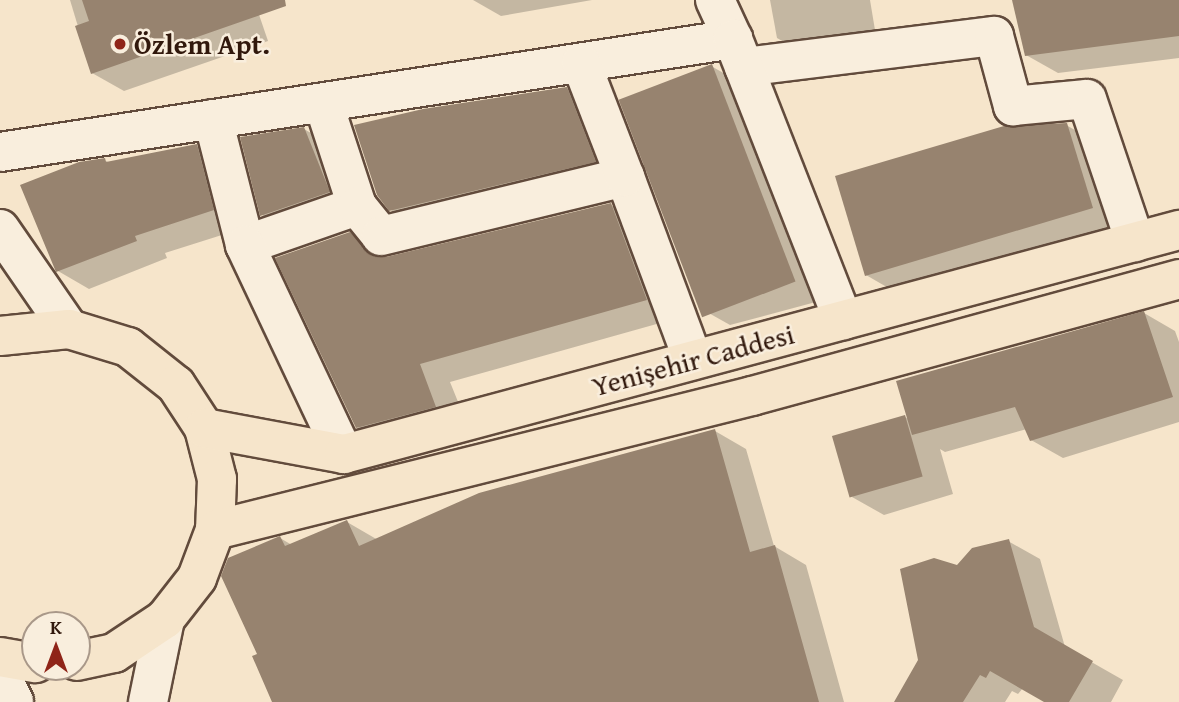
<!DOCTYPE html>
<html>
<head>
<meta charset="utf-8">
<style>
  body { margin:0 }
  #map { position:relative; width:1179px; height:702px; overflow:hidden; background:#f6e5cb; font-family:"Gentium Book Plus",serif }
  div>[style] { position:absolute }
  .shadow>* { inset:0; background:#0003 }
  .building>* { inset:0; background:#97836f; transform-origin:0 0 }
  .roads { filter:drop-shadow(2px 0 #624b3c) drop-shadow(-2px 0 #624b3c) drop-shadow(0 2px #624b3c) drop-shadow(0 -2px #624b3c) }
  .minor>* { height:38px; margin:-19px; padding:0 19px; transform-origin:19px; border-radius:19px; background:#f9eedd }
  .primary>* { height:38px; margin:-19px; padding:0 19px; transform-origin:19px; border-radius:19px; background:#f6e5cb }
  .dots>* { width:19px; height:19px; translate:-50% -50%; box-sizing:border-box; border:4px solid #f9eedd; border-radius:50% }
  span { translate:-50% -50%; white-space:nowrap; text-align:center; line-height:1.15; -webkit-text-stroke:5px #f9eedd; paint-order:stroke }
  .poi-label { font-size:28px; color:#31180c; font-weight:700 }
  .left { translate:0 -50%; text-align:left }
  .street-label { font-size:28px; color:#31180c }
  .north { position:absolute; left:21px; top:611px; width:70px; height:70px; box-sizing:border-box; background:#f9eedd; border:2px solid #a99889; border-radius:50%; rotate:0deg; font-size:19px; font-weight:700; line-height:28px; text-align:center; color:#31180c }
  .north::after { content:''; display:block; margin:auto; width:24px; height:32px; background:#8f2418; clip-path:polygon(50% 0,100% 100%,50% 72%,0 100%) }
</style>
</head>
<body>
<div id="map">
  <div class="shadow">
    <i style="clip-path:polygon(70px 0,254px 0,268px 41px,124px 91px,92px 73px)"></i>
    <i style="clip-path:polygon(473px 0,592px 0,501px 16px)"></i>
    <i style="clip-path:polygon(770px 0,870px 0,876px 36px,796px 49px,777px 38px)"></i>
    <i style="clip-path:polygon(1014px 0,1179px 0,1179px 58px,1058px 73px,1026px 55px)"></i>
    <i style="clip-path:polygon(711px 66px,743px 84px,827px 299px,730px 325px,698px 307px)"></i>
    <i style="clip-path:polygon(566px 89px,598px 107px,626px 179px,422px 228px,391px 210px)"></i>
    <i style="clip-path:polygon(1066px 125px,1098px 143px,1123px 226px,897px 293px,866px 275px)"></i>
    <i style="clip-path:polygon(304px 129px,335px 147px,360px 210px,293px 233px,262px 215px)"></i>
    <i style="clip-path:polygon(196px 146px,228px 164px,244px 228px,165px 253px,167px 258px,89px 289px,58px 271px,104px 160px,110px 163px)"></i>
    <i style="clip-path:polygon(611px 205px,642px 223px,678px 318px,450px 382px,467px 424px,389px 445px,357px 427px,349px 234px,388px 259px)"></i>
    <i style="clip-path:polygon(1144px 313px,1175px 331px,1179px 342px,1179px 422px,1063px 458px,1031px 440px,1027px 429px,945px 452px,940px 449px,953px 494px,884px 515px,852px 497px,905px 417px,910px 420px)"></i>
    <i style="clip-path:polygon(715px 431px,746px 449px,774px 546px,806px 565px,844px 702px,274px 702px,259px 655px,280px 538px,292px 545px,347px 522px,378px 540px)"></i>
    <i style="clip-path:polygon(1008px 541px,1040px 559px,1065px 647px,1123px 680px,1111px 702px,1048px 702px,1023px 688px,1018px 694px,1012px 691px,1005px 702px,896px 702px,920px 660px,958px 567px)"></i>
  </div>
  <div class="building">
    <i style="clip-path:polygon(82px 0,285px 0,286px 6px,91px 74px,75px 26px,89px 21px)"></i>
    <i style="clip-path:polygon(1012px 0,1179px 0,1179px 36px,1025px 56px)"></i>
    <i style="left:712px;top:64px;width:233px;height:100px;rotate:69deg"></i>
    <i style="clip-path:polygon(567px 87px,596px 162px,389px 211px,377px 195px,354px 125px,423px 109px)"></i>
    <i style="clip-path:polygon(1067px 123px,1093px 208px,865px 276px,835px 176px,1004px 126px)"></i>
    <i style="clip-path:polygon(304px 127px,330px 192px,260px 216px,240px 137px)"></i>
    <i style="clip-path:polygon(197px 144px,214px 210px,135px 236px,137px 241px,56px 272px,20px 185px,79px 162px,105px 158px,106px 162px)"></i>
    <i style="clip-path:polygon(611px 203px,647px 300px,420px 364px,436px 407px,356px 428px,275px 258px,350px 232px,373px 256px,386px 257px)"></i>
    <i style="clip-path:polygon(1144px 311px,1173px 397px,1030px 441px,1015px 407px,912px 435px,896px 381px)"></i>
    <i style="left:905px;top:415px;width:64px;height:76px;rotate:74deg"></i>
    <i style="clip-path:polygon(715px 429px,750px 552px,775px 545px,819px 702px,272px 702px,252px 656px,257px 654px,221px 576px,228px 558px,280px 536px,285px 546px,347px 520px,359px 546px,479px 493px)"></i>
    <i style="clip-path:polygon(1009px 539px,1034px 627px,1093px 661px,1069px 702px,1044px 702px,990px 671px,986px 678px,980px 675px,963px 702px,894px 702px,918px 660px,900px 569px,934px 558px,957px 565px,972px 548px)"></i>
  </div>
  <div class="roads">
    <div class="minor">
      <i style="left:715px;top:0;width:43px;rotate:65.2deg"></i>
      <i style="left:744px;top:67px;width:252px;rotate:-7.1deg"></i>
      <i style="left:994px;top:36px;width:73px;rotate:74.8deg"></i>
      <i style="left:1013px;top:106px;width:74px;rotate:-5.4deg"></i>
      <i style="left:1087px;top:99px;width:151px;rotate:71.4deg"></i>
      <i style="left:213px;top:119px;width:130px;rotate:75.7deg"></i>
      <i style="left:245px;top:245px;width:119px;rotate:-19.2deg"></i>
      <i style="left:357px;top:206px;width:109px;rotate:-108.1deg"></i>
      <i style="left:0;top:152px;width:742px;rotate:-8.76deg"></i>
      <i style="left:733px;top:39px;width:302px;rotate:68.6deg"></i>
      <i style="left:625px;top:177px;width:195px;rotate:69.6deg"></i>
      <i style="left:357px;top:206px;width:38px;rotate:51deg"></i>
      <i style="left:381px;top:236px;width:251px;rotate:-13.6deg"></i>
      <i style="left:625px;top:177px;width:122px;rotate:-111.1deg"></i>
      <i style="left:0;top:229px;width:121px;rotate:55.4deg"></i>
      <i style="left:245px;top:245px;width:231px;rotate:64.7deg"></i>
      <i style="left:0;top:673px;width:32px;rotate:64deg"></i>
      <i style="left:148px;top:702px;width:85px;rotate:-78.4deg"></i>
    </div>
    <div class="primary">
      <i style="left:0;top:336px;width:69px;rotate:-5.8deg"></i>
      <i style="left:69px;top:329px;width:62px;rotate:17deg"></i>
      <i style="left:128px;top:347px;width:61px;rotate:38.4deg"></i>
      <i style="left:176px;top:385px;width:51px;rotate:56.9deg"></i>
      <i style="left:204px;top:428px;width:53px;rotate:75.7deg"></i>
      <i style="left:217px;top:479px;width:51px;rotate:92.2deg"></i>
      <i style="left:215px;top:530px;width:51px;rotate:110.6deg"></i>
      <i style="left:197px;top:578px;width:52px;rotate:128deg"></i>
      <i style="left:165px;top:619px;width:61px;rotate:146.3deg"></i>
      <i style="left:114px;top:653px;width:38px;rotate:168deg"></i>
      <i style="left:204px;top:428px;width:142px;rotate:10.5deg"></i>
      <i style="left:344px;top:454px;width:865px;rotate:-15.02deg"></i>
      <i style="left:215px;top:530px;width:553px;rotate:-14.01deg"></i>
      <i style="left:752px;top:396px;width:443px;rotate:-15.3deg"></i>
      <i style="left:0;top:657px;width:36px;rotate:10deg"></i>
    </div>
  </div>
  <div class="dots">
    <i style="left:120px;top:44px;background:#8f2418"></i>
  </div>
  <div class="poi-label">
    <span class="left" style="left:134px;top:44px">Özlem Apt.</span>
  </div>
  <div class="street-label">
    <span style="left:693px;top:360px;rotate:-15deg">Yenişehir Caddesi</span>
  </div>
  <div class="north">K</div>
</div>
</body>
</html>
